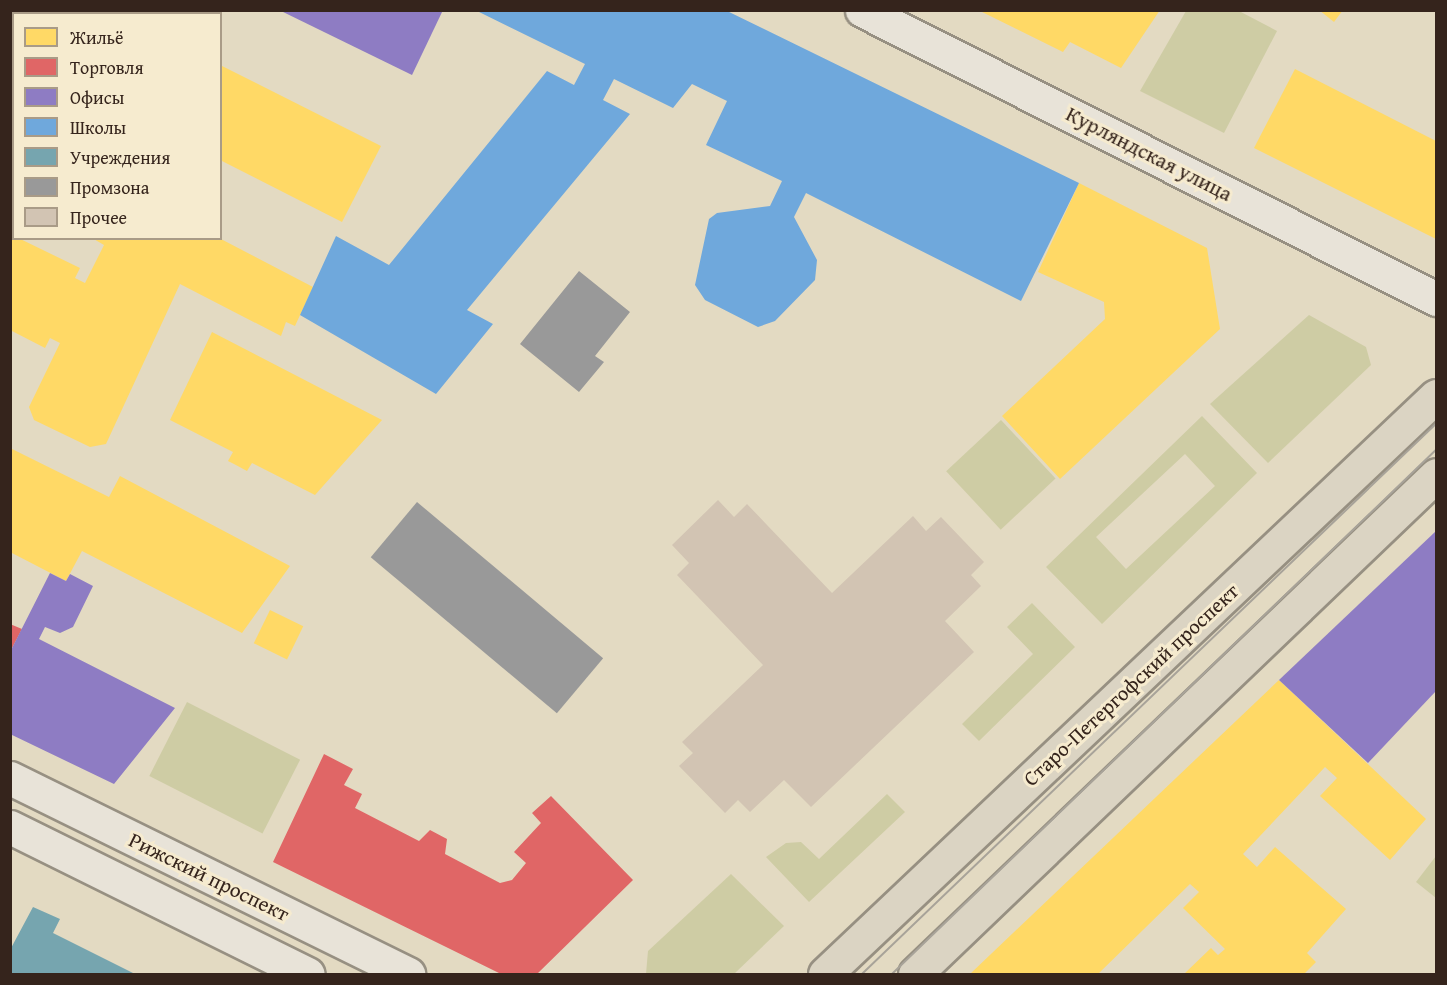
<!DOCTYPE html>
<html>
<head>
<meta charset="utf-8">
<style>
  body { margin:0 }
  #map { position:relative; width:1447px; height:985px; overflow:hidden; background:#e3dac2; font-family:"Gentium Book Plus",serif }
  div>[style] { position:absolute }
  .green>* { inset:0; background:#cecca4; transform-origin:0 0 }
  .homes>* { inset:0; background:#ffd966; transform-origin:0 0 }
  .shops>* { inset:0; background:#e06666 }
  .offices>* { inset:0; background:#8e7cc3 }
  .schools>* { inset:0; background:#6fa8dc }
  .public>* { inset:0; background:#76a5af }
  .industry>* { inset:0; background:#999; transform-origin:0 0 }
  .building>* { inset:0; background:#d2c4b3 }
  .roads { filter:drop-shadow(2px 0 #979082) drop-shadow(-2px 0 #979082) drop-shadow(0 2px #979082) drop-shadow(0 -2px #979082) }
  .street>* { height:33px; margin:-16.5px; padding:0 16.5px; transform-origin:16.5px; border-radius:16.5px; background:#e8e3d8 }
  .secondary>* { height:33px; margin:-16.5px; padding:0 16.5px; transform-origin:16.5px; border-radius:16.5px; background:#e8e3d8 }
  .primary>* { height:33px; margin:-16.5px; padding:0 16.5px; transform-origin:16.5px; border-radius:16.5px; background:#dbd4c3 }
  .tram>* { height:1.5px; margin:-0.75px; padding:0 0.75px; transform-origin:0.75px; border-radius:0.75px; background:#a8a399 }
  span { translate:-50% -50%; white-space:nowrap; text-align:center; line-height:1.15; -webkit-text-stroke:6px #f6ebcf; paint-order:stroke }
  .street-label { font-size:21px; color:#35241c }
  .frame { position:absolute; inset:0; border:12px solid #35241c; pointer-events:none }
  .legend { position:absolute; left:12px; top:12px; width:210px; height:228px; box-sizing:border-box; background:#f6ebcf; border:2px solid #a99b87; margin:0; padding:8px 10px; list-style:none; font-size:18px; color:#35241c }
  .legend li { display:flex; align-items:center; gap:12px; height:30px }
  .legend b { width:30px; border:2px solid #a99b87 }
</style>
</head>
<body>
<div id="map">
  <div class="green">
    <i style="clip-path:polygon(1186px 11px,1239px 11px,1277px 31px,1224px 133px,1140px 91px)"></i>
    <i style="clip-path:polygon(1309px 315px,1366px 347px,1371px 365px,1268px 463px,1210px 404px)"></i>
    <i style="clip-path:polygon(evenodd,1202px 416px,1257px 473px,1102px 624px,1046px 567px,1202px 416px,1185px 454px,1215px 486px,1126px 569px,1096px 537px,1185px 454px)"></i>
    <i style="left:1001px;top:420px;width:80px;height:75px;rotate:47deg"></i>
    <i style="clip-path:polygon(1032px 603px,1075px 647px,979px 741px,962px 724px,1033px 654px,1007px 627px)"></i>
    <i style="left:187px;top:702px;width:127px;height:83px;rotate:27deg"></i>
    <i style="clip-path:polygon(887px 794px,905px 812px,809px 902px,766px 857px,786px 843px,801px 842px,819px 859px)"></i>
    <i style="clip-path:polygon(1436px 856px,1436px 898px,1416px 882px)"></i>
    <i style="clip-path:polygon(731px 874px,784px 926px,734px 974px,646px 974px,648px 951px)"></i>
  </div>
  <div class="homes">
    <i style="clip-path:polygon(978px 10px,1160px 10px,1121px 68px,1070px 42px,1063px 52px)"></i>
    <i style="clip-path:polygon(1319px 10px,1343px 10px,1334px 22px)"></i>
    <i style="clip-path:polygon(14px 49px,14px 111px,10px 109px)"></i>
    <i style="clip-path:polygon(220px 65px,381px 146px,342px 222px,220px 160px)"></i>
    <i style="clip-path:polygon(1295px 69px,1436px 141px,1436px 239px,1254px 148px)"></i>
    <i style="clip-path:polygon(1079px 183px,1207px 248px,1220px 329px,1060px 479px,1002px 416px,1105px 319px,1104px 302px,1038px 272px)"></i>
    <i style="clip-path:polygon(10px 234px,80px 268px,75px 278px,85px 283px,104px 245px,92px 238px,219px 238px,313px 287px,295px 326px,286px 322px,281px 336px,180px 284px,106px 444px,90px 447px,34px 420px,29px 407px,60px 343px,50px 338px,45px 348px,10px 330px)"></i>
    <i style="clip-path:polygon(212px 332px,382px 420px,315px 495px,252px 463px,247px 471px,234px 464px,228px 461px,233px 452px,170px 420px)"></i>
    <i style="clip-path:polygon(10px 448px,109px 497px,120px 476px,290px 566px,242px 633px,82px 551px,66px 581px,10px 552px)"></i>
    <i style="left:270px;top:610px;width:37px;height:37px;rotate:26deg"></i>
    <i style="clip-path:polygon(1279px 680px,1426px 819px,1390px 860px,1320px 796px,1337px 778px,1325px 767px,1243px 854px,1257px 867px,1275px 847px,1346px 909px,1307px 953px,1316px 962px,1304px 974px,1184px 974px,1211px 948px,1218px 955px,1225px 949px,1183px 908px,1199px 892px,1190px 884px,1098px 974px,970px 974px)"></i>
  </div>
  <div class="shops">
    <i style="clip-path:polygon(10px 624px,22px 629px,10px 652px)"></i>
    <i style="clip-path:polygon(324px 754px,353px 769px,344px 785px,362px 794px,355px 808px,419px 841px,430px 830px,447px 839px,445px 854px,500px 883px,512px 880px,526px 863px,514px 852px,541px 823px,532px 813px,551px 796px,633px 880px,537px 974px,501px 974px,273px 862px)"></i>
  </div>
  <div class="offices">
    <i style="clip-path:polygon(279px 10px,443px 10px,412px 75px)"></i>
    <i style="clip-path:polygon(1436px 531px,1436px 691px,1368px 763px,1279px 680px)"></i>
    <i style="clip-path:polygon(50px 573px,66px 581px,70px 574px,93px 586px,73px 627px,60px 633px,45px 627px,39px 639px,175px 708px,114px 784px,10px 734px,10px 652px)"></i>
  </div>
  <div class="schools">
    <i style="clip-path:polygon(475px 10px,725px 10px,1079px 183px,1021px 301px,806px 193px,794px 217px,817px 260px,815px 280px,775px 321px,758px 327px,705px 300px,695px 285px,709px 219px,717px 213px,770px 206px,782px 181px,706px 145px,727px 101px,692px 84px,673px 108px,614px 79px,603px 100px,630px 114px,467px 310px,493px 324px,436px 394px,300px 315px,336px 236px,389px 265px,547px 71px,574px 85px,585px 64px)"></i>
  </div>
  <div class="public">
    <i style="clip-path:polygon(33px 907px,60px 919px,53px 933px,135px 974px,10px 974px,10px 950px)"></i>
  </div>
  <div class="industry">
    <i style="clip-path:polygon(579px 271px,630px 312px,595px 356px,604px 362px,579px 392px,520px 344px)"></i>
    <i style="left:417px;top:502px;width:243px;height:72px;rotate:40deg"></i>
  </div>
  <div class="building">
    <i style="clip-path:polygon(718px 500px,734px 517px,747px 504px,832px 593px,913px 516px,926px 531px,941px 517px,984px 562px,971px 575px,981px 586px,945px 621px,974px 652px,811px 807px,784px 780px,750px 812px,738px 800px,725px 813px,679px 766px,693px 753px,682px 742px,763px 665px,677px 575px,689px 563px,672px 545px)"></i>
  </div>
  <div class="roads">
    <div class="street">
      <i style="left:862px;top:10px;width:643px;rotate:26.72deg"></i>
    </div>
    <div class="secondary">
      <i style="left:10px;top:778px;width:444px;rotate:26.2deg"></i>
      <i style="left:10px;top:827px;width:332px;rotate:26.3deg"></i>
    </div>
    <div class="primary">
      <i style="left:825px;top:974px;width:841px;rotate:-43.41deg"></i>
      <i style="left:915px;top:974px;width:721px;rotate:-43.76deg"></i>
    </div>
  </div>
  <div class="tram">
    <i style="left:862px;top:974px;width:795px;rotate:-43.78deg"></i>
    <i style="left:892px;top:974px;width:755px;rotate:-43.93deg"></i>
  </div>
  <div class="street-label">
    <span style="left:1149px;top:154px;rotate:27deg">Курляндская улица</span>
    <span style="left:1131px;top:685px;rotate:-43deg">Старо-Петергофский проспект</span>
    <span style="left:209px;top:877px;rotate:26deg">Рижский проспект</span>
  </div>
  <div class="frame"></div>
  <ul class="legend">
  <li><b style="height:16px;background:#ffd966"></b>Жильё</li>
  <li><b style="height:16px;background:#e06666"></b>Торговля</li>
  <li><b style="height:16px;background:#8e7cc3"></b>Офисы</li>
  <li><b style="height:16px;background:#6fa8dc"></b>Школы</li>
  <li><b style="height:16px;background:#76a5af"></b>Учреждения</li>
  <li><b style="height:16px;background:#999"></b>Промзона</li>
  <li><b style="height:16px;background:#d2c4b3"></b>Прочее</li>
  </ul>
</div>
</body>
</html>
